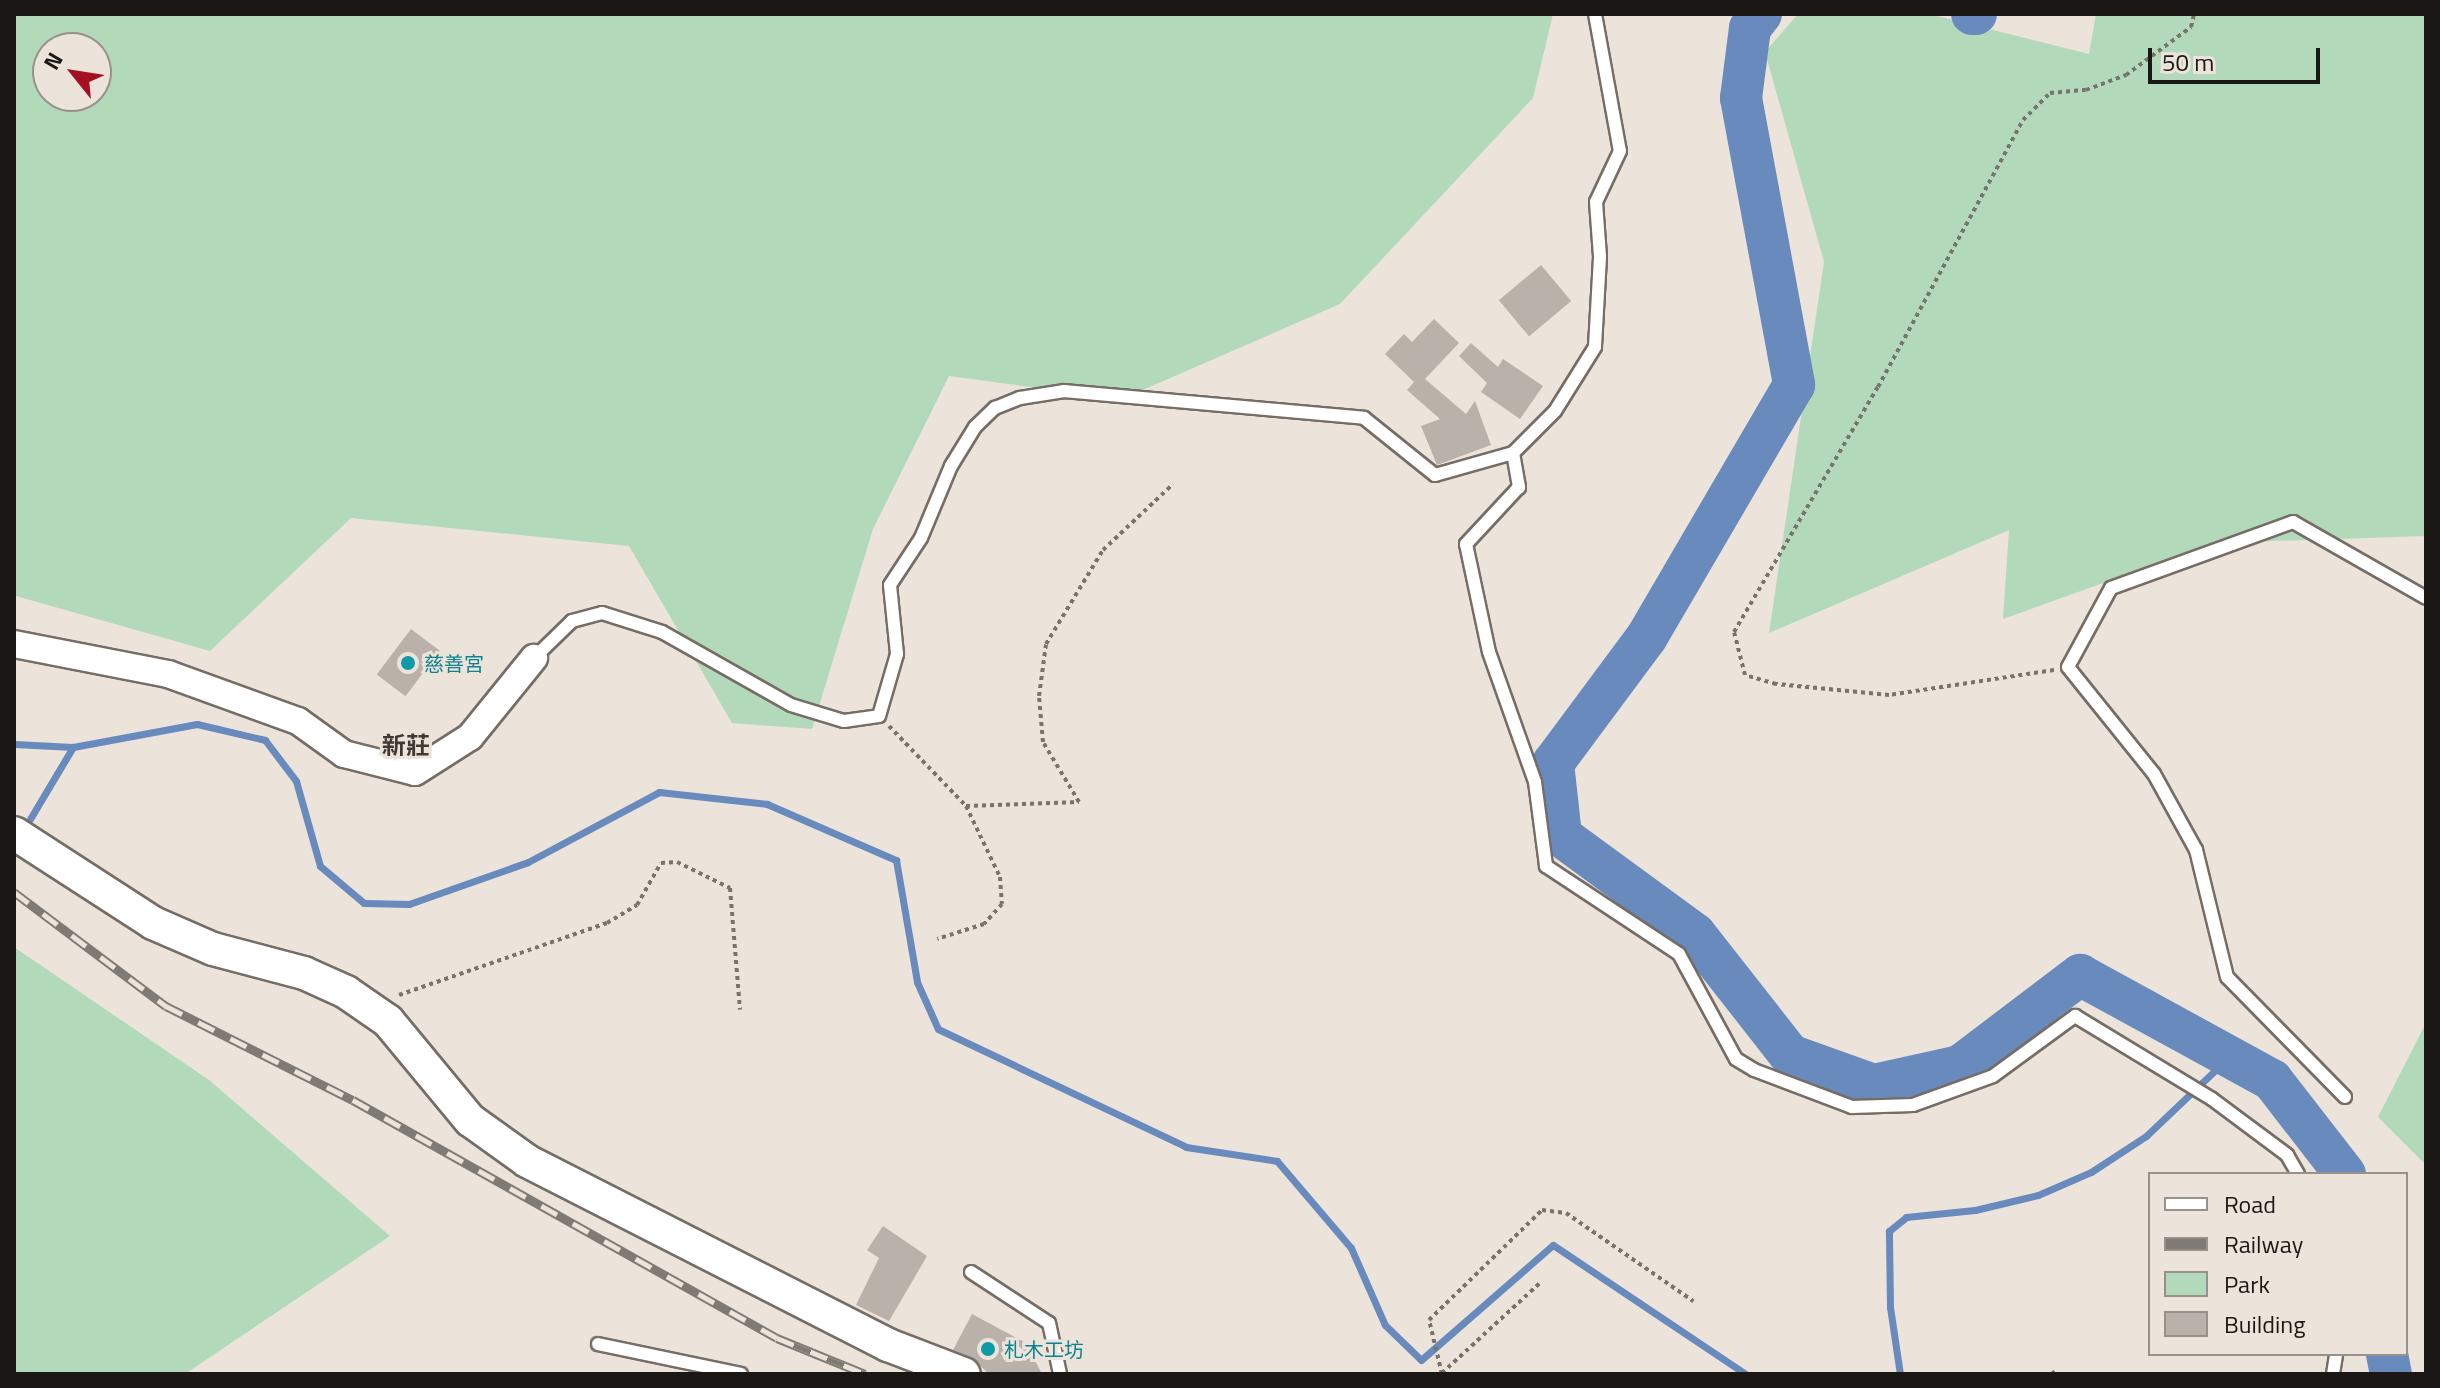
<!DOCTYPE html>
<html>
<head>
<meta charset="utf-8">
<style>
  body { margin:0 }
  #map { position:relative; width:2440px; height:1388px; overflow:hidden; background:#ece3db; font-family:"Titillium Web","Noto Sans TC",sans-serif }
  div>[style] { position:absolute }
  .green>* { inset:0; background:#b3d9bb }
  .stream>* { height:7px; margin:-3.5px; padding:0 3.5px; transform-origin:3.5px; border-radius:3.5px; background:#688abc }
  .river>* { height:42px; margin:-21px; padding:0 21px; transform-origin:21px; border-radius:21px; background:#688abc }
  .building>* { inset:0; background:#bab2aa; transform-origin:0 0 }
  .path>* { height:4px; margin-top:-2px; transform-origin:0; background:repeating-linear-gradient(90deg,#79736e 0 4px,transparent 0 8px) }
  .roads { filter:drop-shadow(2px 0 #756d66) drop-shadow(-2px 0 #756d66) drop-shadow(0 2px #756d66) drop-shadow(0 -2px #756d66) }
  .service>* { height:12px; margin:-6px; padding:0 6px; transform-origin:6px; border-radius:6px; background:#fff }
  .minor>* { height:26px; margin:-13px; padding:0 13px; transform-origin:13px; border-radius:13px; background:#fff }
  .tertiary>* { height:32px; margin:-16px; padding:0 16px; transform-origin:16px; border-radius:16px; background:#fff }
  .rail>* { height:9px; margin-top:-4.5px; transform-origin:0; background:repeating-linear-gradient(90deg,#ece3db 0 18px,#807a75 0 36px); box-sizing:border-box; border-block:2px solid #807a75 }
  .dots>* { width:22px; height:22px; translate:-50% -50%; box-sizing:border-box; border:4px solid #ece3db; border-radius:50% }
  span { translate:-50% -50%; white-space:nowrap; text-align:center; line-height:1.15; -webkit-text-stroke:6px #ece3db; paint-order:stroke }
  .culture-label { font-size:20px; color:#0d838f }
  .left { translate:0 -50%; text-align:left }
  .quarter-label { font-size:24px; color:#413a34; font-weight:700 }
  .frame { position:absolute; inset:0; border:16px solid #1a1714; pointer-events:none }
  .legend { position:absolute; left:2148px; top:1172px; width:260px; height:184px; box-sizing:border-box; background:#ece3db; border:2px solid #98918b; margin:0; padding:10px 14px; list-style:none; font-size:24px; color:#1a1714 }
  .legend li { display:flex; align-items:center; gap:16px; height:40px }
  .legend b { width:40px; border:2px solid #98918b }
  .north { position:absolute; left:32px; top:32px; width:80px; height:80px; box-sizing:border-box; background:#ece3db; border:2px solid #98918b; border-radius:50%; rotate:300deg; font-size:22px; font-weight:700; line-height:32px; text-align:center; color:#1a1714 }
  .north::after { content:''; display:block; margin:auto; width:28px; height:36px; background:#a60e22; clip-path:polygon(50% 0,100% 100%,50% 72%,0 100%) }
  .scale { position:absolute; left:2148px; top:48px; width:172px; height:36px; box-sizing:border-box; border:4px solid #1a1714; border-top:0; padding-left:10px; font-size:24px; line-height:28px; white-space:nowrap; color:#1a1714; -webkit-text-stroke:6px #ece3db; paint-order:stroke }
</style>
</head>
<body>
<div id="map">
  <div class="green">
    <i style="clip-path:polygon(evenodd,14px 14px,1553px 14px,1533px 98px,1340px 304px,1122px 399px,949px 376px,873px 529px,812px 729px,732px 723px,629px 546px,351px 518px,210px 651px,16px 596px,14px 14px,48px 48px,96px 48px,96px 96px,48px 96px,48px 48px)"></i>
    <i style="clip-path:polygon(1798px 14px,1929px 14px,2089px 54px,2096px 14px,2426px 14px,2426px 536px,2215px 543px,2003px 619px,2009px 530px,1769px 633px,1824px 262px,1765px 52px)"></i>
    <i style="clip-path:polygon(14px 947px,209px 1080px,390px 1236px,185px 1374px,14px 1374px)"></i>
    <i style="clip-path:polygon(2426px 1023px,2426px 1165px,2378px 1117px)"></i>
  </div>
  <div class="stream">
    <i style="left:14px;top:744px;width:59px;rotate:2.9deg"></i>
    <i style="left:73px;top:747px;width:126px;rotate:-10.5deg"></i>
    <i style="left:197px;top:724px;width:70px;rotate:13.2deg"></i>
    <i style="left:265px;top:740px;width:51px;rotate:52.9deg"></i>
    <i style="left:296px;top:781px;width:88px;rotate:74.2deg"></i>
    <i style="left:320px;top:866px;width:57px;rotate:40.1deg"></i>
    <i style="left:364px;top:903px;width:45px;rotate:1.3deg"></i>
    <i style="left:409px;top:904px;width:126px;rotate:-19.4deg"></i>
    <i style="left:528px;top:862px;width:149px;rotate:-28.1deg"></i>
    <i style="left:659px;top:792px;width:109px;rotate:6.3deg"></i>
    <i style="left:767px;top:804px;width:141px;rotate:23.5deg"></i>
    <i style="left:896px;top:860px;width:124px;rotate:80.2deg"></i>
    <i style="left:917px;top:982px;width:51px;rotate:65.9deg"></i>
    <i style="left:938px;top:1029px;width:275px;rotate:25.4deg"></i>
    <i style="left:1186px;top:1147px;width:92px;rotate:8.7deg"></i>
    <i style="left:1277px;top:1161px;width:114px;rotate:49.6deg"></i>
    <i style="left:1351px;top:1248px;width:84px;rotate:66.2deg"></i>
    <i style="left:1385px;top:1325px;width:50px;rotate:44.2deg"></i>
    <i style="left:1421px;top:1360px;width:175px;rotate:-41.1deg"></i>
    <i style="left:1553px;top:1245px;width:232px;rotate:33.8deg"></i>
    <i style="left:30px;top:819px;width:84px;rotate:-59.2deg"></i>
    <i style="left:1900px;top:1374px;width:68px;rotate:-98.5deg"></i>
    <i style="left:1890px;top:1307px;width:76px;rotate:-90.8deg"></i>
    <i style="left:1889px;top:1231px;width:22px;rotate:-39deg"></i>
    <i style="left:1906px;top:1217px;width:69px;rotate:-5.8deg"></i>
    <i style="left:1975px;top:1210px;width:65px;rotate:-13.4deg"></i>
    <i style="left:2038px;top:1195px;width:58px;rotate:-23.5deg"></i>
    <i style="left:2091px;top:1172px;width:66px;rotate:-33.2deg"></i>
    <i style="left:2146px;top:1136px;width:115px;rotate:-43.6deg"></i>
  </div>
  <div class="river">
    <i style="left:1761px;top:14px;width:18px;rotate:128deg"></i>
    <i style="left:1750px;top:28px;width:71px;rotate:97.3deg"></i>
    <i style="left:1741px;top:98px;width:292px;rotate:79.5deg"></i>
    <i style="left:1794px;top:385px;width:293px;rotate:120.3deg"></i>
    <i style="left:1646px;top:638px;width:156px;rotate:126.6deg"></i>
    <i style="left:1553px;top:763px;width:73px;rotate:83.7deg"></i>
    <i style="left:1561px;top:836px;width:166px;rotate:36.2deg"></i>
    <i style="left:1695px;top:934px;width:154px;rotate:51.9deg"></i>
    <i style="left:1790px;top:1055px;width:89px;rotate:19.7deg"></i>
    <i style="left:1874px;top:1085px;width:88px;rotate:-12.5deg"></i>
    <i style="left:1960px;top:1066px;width:151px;rotate:-37.2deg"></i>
    <i style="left:2080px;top:975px;width:219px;rotate:28.7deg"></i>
    <i style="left:2272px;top:1080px;width:119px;rotate:52.2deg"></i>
    <i style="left:1972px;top:14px;width:4px"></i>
    <i style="left:2387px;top:1354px;width:20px;rotate:79deg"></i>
  </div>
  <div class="building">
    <i style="left:1541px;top:265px;width:47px;height:55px;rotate:50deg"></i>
    <i style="clip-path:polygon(1434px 319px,1459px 343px,1425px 379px,1466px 414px,1475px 401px,1491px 445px,1437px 465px,1421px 426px,1440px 419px,1407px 390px,1414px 382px,1385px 354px,1404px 334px,1412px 342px)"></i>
    <i style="clip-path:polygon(1471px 343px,1498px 367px,1503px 359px,1543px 386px,1520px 419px,1481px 392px,1487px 383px,1459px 356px)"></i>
    <i style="left:411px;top:629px;width:36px;height:57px;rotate:37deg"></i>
    <i style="clip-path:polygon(883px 1226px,927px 1256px,889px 1321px,856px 1305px,879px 1258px,867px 1250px)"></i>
    <i style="clip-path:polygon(972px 1314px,1026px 1343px,1042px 1374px,989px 1374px,971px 1357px,953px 1350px)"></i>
  </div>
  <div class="path">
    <i style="left:2054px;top:670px;width:167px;rotate:171.4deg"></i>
    <i style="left:1889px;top:695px;width:114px;rotate:-174.4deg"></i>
    <i style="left:1776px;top:684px;width:32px;rotate:-164deg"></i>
    <i style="left:1745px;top:675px;width:44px;rotate:-104.3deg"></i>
    <i style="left:1734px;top:632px;width:284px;rotate:-59.6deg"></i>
    <i style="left:1878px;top:387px;width:304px;rotate:-61.5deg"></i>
    <i style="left:2023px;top:120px;width:38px;rotate:-45deg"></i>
    <i style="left:2050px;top:93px;width:36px;rotate:-5deg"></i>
    <i style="left:2086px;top:90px;width:43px;rotate:-20.6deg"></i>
    <i style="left:2126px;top:75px;width:81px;rotate:-36.4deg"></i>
    <i style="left:2191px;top:27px;width:13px;rotate:-77deg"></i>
    <i style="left:889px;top:726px;width:111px;rotate:46.1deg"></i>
    <i style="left:966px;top:806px;width:79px;rotate:64.4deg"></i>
    <i style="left:1000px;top:877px;width:27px;rotate:86deg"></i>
    <i style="left:1002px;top:904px;width:27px;rotate:132deg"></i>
    <i style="left:984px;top:924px;width:49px;rotate:162.3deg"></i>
    <i style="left:966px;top:806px;width:113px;rotate:-2deg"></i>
    <i style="left:1079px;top:802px;width:70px;rotate:-121deg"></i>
    <i style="left:1043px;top:742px;width:46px;rotate:-95deg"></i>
    <i style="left:1039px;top:696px;width:52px;rotate:-82.3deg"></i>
    <i style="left:1046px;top:644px;width:110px;rotate:-58.8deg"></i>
    <i style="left:1103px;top:550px;width:96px;rotate:-43.3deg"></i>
    <i style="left:399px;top:995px;width:220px;rotate:-19.1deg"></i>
    <i style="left:607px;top:923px;width:35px;rotate:-31deg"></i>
    <i style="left:637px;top:905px;width:48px;rotate:-60.3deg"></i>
    <i style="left:661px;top:863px;width:16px;rotate:-4deg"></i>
    <i style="left:677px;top:862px;width:59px;rotate:26.1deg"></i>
    <i style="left:730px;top:888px;width:122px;rotate:85.3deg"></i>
    <i style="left:1442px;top:1373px;width:133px;rotate:-42.6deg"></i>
    <i style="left:1442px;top:1374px;width:56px;rotate:-103.5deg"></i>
    <i style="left:1429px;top:1320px;width:158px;rotate:-44.2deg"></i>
    <i style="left:1542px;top:1210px;width:24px;rotate:7deg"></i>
    <i style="left:1566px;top:1213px;width:155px;rotate:34.7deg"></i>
    <i style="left:2052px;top:1374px;width:4px;rotate:-45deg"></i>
  </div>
  <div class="roads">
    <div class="service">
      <i style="left:1595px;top:14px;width:139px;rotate:79.7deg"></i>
      <i style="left:1620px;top:151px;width:56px;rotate:115.2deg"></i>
      <i style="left:1596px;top:202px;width:55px;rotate:85.8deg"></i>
      <i style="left:1600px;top:257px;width:90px;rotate:93.2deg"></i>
      <i style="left:1595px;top:347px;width:75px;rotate:122deg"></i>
      <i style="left:1555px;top:411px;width:59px;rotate:135deg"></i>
      <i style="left:1513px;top:453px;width:35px;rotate:80deg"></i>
      <i style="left:1519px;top:487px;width:78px;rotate:132.9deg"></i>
      <i style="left:1466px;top:544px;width:110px;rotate:78deg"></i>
      <i style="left:1489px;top:652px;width:138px;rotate:70.5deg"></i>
      <i style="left:1535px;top:782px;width:85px;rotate:82.5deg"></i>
      <i style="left:1546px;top:866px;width:159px;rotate:33.5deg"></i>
      <i style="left:1679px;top:954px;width:119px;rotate:61.5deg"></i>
      <i style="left:1736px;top:1059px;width:21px;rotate:31deg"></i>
      <i style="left:1754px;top:1070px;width:105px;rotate:20.7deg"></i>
      <i style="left:1852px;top:1107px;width:61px;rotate:-1.9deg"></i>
      <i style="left:1913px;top:1105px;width:85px;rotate:-19.9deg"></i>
      <i style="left:1993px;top:1076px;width:102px;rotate:-36.2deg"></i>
      <i style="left:2075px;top:1016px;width:160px;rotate:31.2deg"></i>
      <i style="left:2212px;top:1099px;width:94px;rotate:36.7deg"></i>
      <i style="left:2287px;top:1155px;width:22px;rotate:60deg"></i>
      <i style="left:534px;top:658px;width:53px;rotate:-44.2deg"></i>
      <i style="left:572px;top:621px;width:31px;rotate:-15deg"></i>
      <i style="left:602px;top:613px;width:63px;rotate:17.6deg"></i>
      <i style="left:662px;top:632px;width:148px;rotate:29.5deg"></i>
      <i style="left:791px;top:705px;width:55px;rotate:16.8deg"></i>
      <i style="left:844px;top:721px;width:35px;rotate:-8deg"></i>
      <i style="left:879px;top:716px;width:65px;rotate:-73.8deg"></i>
      <i style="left:897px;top:654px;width:69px;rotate:-95.8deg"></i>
      <i style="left:890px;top:585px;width:56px;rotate:-56.6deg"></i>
      <i style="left:921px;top:538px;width:78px;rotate:-67.4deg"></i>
      <i style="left:951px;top:466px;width:46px;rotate:-58.4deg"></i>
      <i style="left:975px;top:427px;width:28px;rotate:-44deg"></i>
      <i style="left:995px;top:408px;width:27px;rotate:-22deg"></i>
      <i style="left:1020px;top:398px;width:45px;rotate:-9deg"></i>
      <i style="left:1064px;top:391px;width:301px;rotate:5.1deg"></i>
      <i style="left:1364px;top:418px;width:91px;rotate:38.8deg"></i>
      <i style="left:1435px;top:475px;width:81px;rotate:-15.8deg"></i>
      <i style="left:2345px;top:1097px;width:168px;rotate:-134.5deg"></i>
      <i style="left:2227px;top:977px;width:131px;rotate:-103.7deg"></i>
      <i style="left:2196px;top:850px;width:87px;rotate:-118.9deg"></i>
      <i style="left:2154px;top:774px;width:137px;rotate:-128.8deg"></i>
      <i style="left:2068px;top:667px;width:90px;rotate:-61.4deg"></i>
      <i style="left:2111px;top:588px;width:194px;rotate:-19.9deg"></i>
      <i style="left:2293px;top:522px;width:153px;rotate:29.7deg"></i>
      <i style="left:971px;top:1272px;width:93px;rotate:33.2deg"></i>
      <i style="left:1049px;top:1323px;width:52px;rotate:77.8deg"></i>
      <i style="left:598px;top:1344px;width:146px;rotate:11.8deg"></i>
      <i style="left:2333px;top:1374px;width:20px;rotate:-81deg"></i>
    </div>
    <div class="minor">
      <i style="left:14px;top:644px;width:157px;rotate:11deg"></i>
      <i style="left:168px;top:674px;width:138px;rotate:19.9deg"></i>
      <i style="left:298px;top:721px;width:57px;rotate:35.7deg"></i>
      <i style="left:344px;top:754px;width:73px;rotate:14.2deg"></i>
      <i style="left:415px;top:772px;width:65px;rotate:-32.5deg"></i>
      <i style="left:470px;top:737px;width:102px;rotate:-51deg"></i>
    </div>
    <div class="tertiary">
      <i style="left:14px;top:833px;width:166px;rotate:32.9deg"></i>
      <i style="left:153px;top:923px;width:65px;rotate:23.4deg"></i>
      <i style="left:213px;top:949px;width:94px;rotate:14.8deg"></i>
      <i style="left:304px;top:973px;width:46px;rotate:24.3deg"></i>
      <i style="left:346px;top:992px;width:51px;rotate:34.6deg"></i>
      <i style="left:388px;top:1021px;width:129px;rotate:50.4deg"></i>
      <i style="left:470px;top:1120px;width:70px;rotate:35.7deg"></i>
      <i style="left:527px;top:1161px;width:405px;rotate:27deg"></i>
      <i style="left:888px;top:1345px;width:81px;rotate:20.9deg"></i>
    </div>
  </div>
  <div class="rail">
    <i style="left:14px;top:892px;width:190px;rotate:36.9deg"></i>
    <i style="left:166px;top:1006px;width:209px;rotate:26.7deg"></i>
    <i style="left:353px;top:1100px;width:486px;rotate:29.3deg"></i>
    <i style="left:777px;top:1338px;width:95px;rotate:22.2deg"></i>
  </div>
  <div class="dots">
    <i style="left:408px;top:663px;background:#0f9aa8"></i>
    <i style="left:988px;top:1349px;background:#0f9aa8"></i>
  </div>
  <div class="culture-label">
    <span class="left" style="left:424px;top:663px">慈善宮</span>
    <span class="left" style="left:1004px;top:1349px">札木工坊</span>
  </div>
  <div class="quarter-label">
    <span style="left:406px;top:746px">新莊</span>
  </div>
  <div class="frame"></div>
  <ul class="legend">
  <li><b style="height:10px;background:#fff"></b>Road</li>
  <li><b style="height:10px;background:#807a75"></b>Railway</li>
  <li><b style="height:22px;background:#b3d9bb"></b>Park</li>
  <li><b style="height:22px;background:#bab2aa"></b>Building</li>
  </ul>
  <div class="north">N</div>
  <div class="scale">50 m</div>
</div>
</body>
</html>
